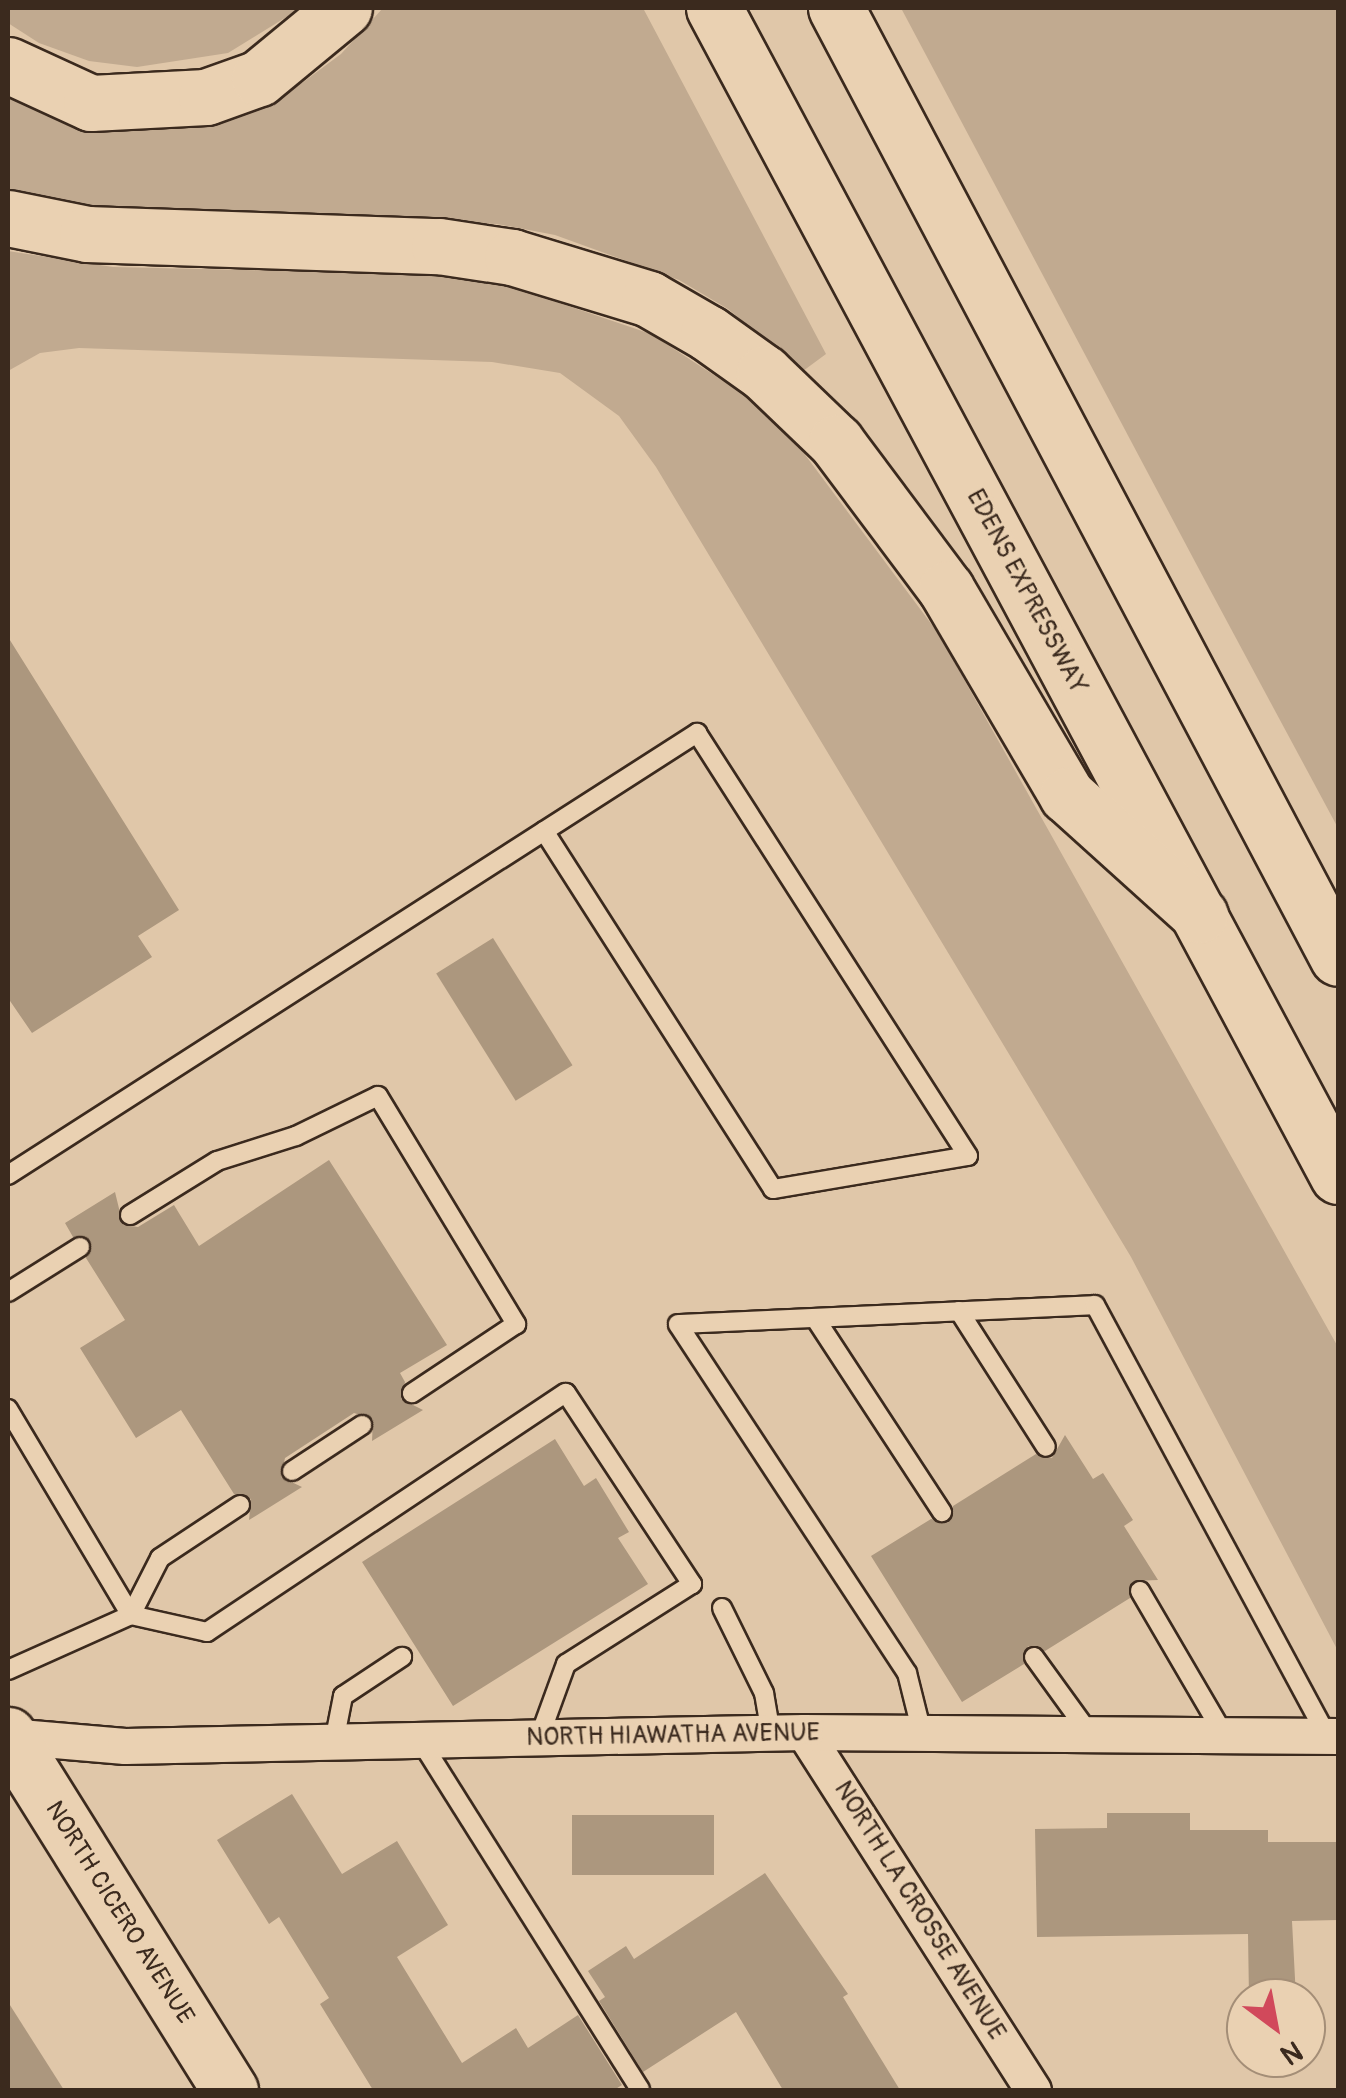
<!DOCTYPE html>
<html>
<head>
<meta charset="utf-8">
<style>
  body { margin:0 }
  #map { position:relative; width:1346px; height:2098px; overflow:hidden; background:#e0c7a9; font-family:Pangolin,sans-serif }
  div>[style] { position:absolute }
  .green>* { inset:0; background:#c1aa90 }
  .building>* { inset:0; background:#ac977e; transform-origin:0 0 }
  .roads { filter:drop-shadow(2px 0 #3b2a1e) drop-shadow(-2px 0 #3b2a1e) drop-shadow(0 2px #3b2a1e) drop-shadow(0 -2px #3b2a1e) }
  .lane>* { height:18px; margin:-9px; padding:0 9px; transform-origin:9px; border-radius:9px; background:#ead1b2 }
  .street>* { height:35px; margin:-17.5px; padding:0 17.5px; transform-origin:17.5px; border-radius:17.5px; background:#ead1b2 }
  .primary>* { height:55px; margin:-27.5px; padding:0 27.5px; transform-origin:27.5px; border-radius:27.5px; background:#ead1b2 }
  .highway>* { height:55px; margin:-27.5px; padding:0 27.5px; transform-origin:27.5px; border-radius:27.5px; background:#ead1b2 }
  span { translate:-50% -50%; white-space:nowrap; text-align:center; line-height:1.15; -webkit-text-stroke:8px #ead1b2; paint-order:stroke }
  .street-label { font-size:25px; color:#3b2a1e }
  .frame { position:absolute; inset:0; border:10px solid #3b2a1e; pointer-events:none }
  .north { position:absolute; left:1226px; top:1978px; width:100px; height:100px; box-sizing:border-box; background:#ead1b2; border:2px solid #a48e77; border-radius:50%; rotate:148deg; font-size:28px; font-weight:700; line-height:40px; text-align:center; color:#3b2a1e }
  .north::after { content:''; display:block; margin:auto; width:35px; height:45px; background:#d1495b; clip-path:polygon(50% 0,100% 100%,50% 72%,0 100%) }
</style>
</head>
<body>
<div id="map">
  <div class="green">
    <i style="clip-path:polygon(8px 8px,301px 8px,228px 53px,137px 67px,89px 61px,39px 43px,8px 23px)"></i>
    <i style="clip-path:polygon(383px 8px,643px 8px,826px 354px,803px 371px,728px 309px,679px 280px,555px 235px,497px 224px,94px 210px,8px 194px,8px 96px,100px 129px,202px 126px,302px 83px,341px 54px)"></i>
    <i style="clip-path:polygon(901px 8px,1338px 8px,1338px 828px,1201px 573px)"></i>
    <i style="clip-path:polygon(8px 251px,113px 267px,432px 274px,495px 281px,651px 334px,743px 394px,800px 448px,938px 633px,1338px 1347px,1338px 1651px,1131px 1257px,656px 467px,619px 416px,560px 373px,492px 362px,79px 348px,40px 353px,8px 371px)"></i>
  </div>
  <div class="building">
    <i style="clip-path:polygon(8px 637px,179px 910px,138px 936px,152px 957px,32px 1033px,8px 998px)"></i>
    <i style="left:493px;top:938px;width:150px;height:67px;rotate:58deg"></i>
    <i style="clip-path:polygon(329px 1160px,447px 1345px,400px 1373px,405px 1382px,401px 1399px,423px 1410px,372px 1441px,373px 1419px,354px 1413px,285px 1458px,281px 1477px,302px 1487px,249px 1520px,251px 1499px,234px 1494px,181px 1410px,136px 1438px,80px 1348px,125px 1320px,86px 1258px,90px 1240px,73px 1237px,65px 1223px,115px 1192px,123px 1225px,138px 1227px,174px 1205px,199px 1246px)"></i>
    <i style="clip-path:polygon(1065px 1435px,1093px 1479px,1103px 1473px,1133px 1520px,1124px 1526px,1158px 1580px,1133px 1581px,1130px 1598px,1045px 1651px,1028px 1646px,1024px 1664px,962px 1702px,871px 1556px,931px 1519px,948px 1523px,953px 1506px,1036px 1454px,1052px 1458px)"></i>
    <i style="clip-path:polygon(555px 1439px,584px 1486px,596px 1478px,629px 1532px,618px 1538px,648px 1584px,453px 1706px,362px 1562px)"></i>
    <i style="clip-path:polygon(292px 1794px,342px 1874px,397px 1841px,448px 1925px,397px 1957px,462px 2063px,516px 2028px,528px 2048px,578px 2015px,622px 2085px,614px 2090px,373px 2090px,320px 2004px,329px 1998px,279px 1917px,269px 1924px,217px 1840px)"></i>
    <i style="clip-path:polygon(1107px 1813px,1190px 1813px,1190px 1830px,1268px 1830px,1268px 1842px,1338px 1842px,1338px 1920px,1292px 1921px,1296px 1998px,1249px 1998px,1248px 1934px,1037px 1937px,1035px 1829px,1107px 1828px)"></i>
    <i style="left:572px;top:1815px;width:142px;height:60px"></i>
    <i style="clip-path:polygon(765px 1873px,848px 1994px,843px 1997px,900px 2090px,783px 2090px,736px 2012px,643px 2072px,599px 2001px,605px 1997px,588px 1971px,626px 1946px,634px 1959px)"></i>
    <i style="clip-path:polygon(8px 2002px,64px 2090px,8px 2090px)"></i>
  </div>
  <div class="roads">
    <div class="lane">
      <i style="left:8px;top:1175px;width:819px;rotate:-32.68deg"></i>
      <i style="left:697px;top:733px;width:502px;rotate:57.35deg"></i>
      <i style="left:968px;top:1156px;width:198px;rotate:170.4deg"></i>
      <i style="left:773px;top:1189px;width:425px;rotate:-122.6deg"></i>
      <i style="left:130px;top:1215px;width:102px;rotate:-31.8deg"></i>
      <i style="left:217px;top:1161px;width:83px;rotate:-17.6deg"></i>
      <i style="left:296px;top:1136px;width:91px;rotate:-26deg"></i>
      <i style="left:378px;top:1096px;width:267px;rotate:58.8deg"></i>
      <i style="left:516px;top:1324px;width:125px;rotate:146.4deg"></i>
      <i style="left:8px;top:1292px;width:85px;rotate:-32deg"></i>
      <i style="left:959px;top:1311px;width:161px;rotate:57.4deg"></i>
      <i style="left:815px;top:1318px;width:232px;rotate:56.8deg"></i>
      <i style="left:8px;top:1409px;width:240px;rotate:59.2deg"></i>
      <i style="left:292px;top:1471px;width:84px;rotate:-33.3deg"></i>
      <i style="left:1140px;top:1591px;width:164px;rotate:59.7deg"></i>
      <i style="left:722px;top:1608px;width:95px;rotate:63.7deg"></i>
      <i style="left:764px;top:1693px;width:42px;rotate:80.3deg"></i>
      <i style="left:131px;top:1615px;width:64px;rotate:-63deg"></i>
      <i style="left:160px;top:1558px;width:96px;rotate:-33.5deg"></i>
      <i style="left:1034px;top:1657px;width:94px;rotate:54.1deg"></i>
      <i style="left:8px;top:1670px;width:135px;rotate:-24.1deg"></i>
      <i style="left:131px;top:1615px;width:78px;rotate:12.6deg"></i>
      <i style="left:207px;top:1632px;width:431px;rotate:-33.7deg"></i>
      <i style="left:566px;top:1393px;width:229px;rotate:56.6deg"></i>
      <i style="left:692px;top:1584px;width:149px;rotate:147.6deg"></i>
      <i style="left:566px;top:1664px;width:79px;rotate:110deg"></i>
      <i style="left:922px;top:1733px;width:62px;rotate:-104deg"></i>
      <i style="left:907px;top:1673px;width:417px;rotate:-123.3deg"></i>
      <i style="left:678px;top:1324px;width:417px;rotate:-2.6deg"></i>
      <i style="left:1095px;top:1305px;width:486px;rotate:61.7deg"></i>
      <i style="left:420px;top:1740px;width:413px;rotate:57.8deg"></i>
      <i style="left:334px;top:1742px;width:47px;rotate:-78.9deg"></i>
      <i style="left:343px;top:1696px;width:71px;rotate:-33.5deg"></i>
    </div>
    <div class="street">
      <i style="left:804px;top:1732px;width:425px;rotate:57.4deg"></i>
      <i style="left:8px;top:1736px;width:117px;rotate:4.9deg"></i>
      <i style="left:125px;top:1746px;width:679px;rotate:-1.18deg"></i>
      <i style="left:804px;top:1732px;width:534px;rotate:0.43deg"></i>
    </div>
    <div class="primary">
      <i style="left:8px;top:1735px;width:419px;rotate:58deg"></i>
    </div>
    <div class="highway">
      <i style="left:714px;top:8px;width:1324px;rotate:61.89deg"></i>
      <i style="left:836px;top:8px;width:1074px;rotate:62.15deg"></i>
      <i style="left:8px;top:65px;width:91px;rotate:24.6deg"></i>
      <i style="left:91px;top:103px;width:115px;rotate:-3deg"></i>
      <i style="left:206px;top:97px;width:56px;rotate:-19.7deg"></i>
      <i style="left:259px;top:78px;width:110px;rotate:-39.5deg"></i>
      <i style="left:8px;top:218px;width:81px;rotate:11.4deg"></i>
      <i style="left:87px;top:234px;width:352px;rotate:2deg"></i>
      <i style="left:439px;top:246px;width:74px;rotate:8.6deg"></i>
      <i style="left:512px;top:257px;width:143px;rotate:17deg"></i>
      <i style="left:649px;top:299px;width:68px;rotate:30deg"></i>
      <i style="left:708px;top:333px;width:69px;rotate:35.5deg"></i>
      <i style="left:764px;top:373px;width:100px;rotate:43.8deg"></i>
      <i style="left:836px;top:442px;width:184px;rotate:53.2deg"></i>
      <i style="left:946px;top:589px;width:239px;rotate:59.6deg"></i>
      <i style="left:1067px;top:795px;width:179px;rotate:42.1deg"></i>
    </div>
  </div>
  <div class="street-label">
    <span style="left:1026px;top:592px;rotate:62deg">EDENS EXPRESSWAY</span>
    <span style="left:673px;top:1736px;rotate:-1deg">NORTH HIAWATHA AVENUE</span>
    <span style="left:919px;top:1911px;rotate:58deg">NORTH LA CROSSE AVENUE</span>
    <span style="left:119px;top:1913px;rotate:58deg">NORTH CICERO AVENUE</span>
  </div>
  <div class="frame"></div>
  <div class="north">N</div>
</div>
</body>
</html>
